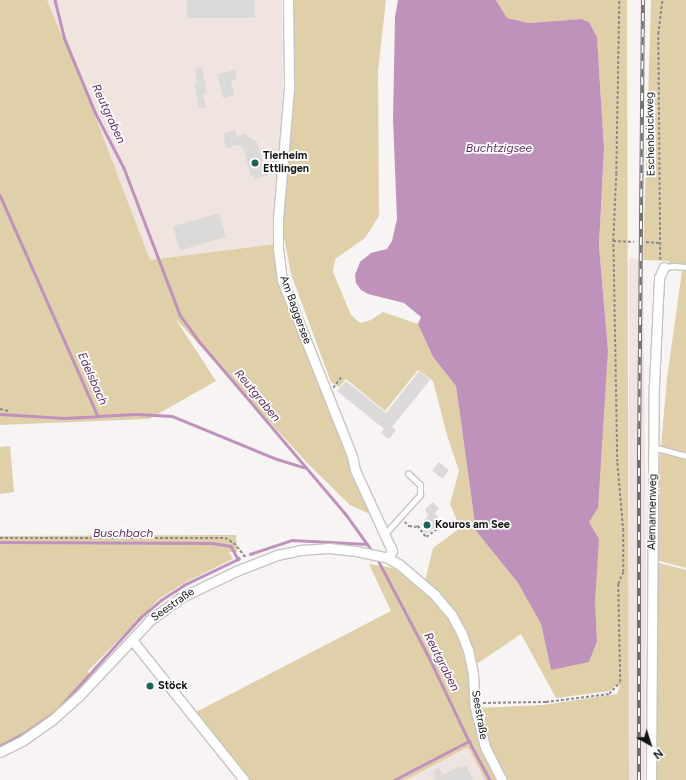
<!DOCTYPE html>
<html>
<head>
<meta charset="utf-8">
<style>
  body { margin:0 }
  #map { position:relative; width:686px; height:780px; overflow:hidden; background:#f8f4f4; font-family:Figtree,sans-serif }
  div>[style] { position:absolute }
  .built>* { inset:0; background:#f0e4e1 }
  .green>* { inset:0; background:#dfd0a9 }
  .water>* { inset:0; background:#bf92bc }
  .stream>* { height:2.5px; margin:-1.25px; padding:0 1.25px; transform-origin:1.25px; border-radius:1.25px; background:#bf92bc }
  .building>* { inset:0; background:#dcdad8; transform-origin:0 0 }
  .path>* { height:1.5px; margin-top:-0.75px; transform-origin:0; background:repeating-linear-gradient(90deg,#8d8a8a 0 3px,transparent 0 5px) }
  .roads { filter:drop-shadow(1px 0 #c8c4c4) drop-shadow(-1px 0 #c8c4c4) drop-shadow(0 1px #c8c4c4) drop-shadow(0 -1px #c8c4c4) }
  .lane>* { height:4.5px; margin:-2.25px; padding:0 2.25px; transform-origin:2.25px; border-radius:2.25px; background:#fff }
  .street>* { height:9px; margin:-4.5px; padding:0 4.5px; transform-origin:4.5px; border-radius:4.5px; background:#fff }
  .rail>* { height:4px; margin-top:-2px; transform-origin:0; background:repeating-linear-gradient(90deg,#fff 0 8px,#727070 0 16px); box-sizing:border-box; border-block:1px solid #727070 }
  .dots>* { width:11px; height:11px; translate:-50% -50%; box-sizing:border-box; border:2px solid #fff; border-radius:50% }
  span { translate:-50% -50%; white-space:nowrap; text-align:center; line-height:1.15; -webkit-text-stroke:3.5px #fff; paint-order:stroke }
  .street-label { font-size:11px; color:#151414 }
  .poi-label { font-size:11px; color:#151414; font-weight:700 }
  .left { translate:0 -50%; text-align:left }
  .water-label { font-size:12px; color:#632d62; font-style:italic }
  .north { position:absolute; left:630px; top:724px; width:40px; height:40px; -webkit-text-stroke:3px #fff; paint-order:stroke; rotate:141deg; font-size:11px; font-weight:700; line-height:16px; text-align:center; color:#151414 }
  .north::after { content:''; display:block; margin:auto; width:14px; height:18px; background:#151414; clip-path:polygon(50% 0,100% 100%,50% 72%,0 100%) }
</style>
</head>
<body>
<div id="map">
  <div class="built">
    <i style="clip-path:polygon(47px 0,282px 0,283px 88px,275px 244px,150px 260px,94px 113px)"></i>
    <i style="clip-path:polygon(629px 257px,643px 260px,646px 550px,645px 780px,629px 780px)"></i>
    <i style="clip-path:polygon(468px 747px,485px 780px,406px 780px)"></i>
  </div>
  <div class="green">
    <i style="clip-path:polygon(0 0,47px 0,94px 113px,150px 260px,275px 244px,279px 278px,370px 514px,350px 505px,308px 464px,175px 318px,216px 381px,149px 419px,0 425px)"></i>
    <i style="clip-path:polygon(291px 0,386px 0,378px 71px,379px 216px,365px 238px,335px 259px,333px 272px,351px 315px,360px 323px,371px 320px,383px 312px,418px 324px,433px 357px,456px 386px,476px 531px,518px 583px,541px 624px,551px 670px,597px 641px,589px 522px,608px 350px,599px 246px,604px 148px,597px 37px,589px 22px,581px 19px,529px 23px,507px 18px,496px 0,627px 0,629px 780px,485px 780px,468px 747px,406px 780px,250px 780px,196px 712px,391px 611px,369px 564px,393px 568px,407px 577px,427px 594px,446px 613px,456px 630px,469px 673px,473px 708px,543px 705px,617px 694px,620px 685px,615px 686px,610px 691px,556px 698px,521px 634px,475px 665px,466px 633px,456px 616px,425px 582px,433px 548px,460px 528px,450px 504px,459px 471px,447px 435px,433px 381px,418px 370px,385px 411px,346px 379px,339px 387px,331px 382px,291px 274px,283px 232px,292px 87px)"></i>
    <i style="clip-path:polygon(651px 0,686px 0,686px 568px,656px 560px,656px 503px,667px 378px,683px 264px,669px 263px,669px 261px,643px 260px)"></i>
    <i style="clip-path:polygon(10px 446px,14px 492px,0 494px,0 447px)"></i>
    <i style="clip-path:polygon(236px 535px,237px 552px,229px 552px,233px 559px,184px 583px,159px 599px,88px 671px,92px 679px,58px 713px,13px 742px,0 748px,0 536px)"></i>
    <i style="clip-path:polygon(655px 562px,686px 570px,686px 780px,649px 780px)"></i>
  </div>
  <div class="water">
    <i style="clip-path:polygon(398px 0,496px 0,507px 18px,529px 23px,581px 19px,589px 22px,597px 37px,604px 148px,599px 246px,608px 350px,598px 508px,589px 522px,599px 539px,595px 601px,597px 641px,589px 662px,551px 670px,541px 624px,518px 583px,476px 531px,456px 386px,433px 357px,418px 324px,421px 317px,404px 303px,368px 294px,361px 290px,356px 283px,355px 275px,360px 262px,371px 253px,387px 249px,392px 241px,397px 219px,393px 119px,395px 17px)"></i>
  </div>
  <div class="stream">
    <i style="left:55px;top:0;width:38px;rotate:76deg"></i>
    <i style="left:64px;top:37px;width:81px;rotate:67.5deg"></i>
    <i style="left:95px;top:112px;width:63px;rotate:62.6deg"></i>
    <i style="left:124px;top:168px;width:157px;rotate:69.1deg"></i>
    <i style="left:180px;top:315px;width:32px;rotate:54deg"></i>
    <i style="left:199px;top:341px;width:226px;rotate:49.7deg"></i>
    <i style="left:345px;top:513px;width:48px;rotate:54.3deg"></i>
    <i style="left:0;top:195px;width:242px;rotate:66.1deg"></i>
    <i style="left:98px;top:416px;width:38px;rotate:-3deg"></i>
    <i style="left:136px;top:414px;width:36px;rotate:3deg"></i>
    <i style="left:172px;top:416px;width:113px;rotate:22.3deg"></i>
    <i style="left:277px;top:459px;width:28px;rotate:17deg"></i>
    <i style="left:0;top:414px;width:64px;rotate:3.6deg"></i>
    <i style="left:64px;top:418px;width:34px;rotate:-3deg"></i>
    <i style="left:0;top:542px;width:212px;rotate:0.3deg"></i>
    <i style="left:212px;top:543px;width:19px;rotate:9deg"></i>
    <i style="left:231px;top:546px;width:15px;rotate:62deg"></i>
    <i style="left:238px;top:559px;width:1px;rotate:-45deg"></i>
    <i style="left:250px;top:554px;width:44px;rotate:-18.4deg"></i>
    <i style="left:292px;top:540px;width:75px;rotate:3.1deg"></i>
    <i style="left:377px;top:558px;width:110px;rotate:62.3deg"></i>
    <i style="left:428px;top:655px;width:95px;rotate:64.5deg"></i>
    <i style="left:469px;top:741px;width:44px;rotate:61.7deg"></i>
    <i style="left:0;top:746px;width:30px;rotate:-28deg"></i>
    <i style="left:26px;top:732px;width:38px;rotate:-35deg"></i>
    <i style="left:57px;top:710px;width:125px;rotate:-47.9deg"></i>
    <i style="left:141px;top:617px;width:26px;rotate:-40deg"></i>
    <i style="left:161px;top:600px;width:27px;rotate:-33deg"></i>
    <i style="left:184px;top:585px;width:60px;rotate:-25.7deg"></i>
    <i style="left:394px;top:780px;width:85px;rotate:-27.5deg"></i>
  </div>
  <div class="building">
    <i style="left:187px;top:0;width:68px;height:18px"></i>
    <i style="clip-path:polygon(202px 68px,207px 93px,203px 93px,206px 107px,199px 108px,194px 83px,197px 83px,195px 69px)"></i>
    <i style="clip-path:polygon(235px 70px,237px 79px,231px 80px,234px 95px,223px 98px,217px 74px)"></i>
    <i style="clip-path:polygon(235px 130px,237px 138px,243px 133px,257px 142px,267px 176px,255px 179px,253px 175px,251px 176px,243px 148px,238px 145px,226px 149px,223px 134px)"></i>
    <i style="left:219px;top:213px;width:25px;height:48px;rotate:74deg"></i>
    <i style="clip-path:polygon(419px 371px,430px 380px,392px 427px,396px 430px,389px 439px,381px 433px,384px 429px,337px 391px,346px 381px,386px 413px)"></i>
    <i style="left:439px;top:462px;width:13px;height:11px;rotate:39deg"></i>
    <i style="clip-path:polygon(433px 502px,439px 509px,435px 513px,444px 525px,437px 530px,436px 527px,426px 534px,420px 524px,428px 516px,425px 509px)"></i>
    <i style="clip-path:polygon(466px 765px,473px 780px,432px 780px,436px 778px,433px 771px,439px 768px,443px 775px,460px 766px,461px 768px)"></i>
  </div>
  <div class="path">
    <i style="left:613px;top:241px;width:21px;rotate:3deg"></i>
    <i style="left:646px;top:242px;width:13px;rotate:4deg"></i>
    <i style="left:660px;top:260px;width:226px;rotate:-90.5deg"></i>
    <i style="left:658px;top:34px;width:34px;rotate:-83deg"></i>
    <i style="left:333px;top:388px;width:15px;rotate:-53deg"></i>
    <i style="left:0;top:409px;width:9px;rotate:13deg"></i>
    <i style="left:405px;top:522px;width:6px;rotate:45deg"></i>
    <i style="left:409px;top:526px;width:7px;rotate:8deg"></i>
    <i style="left:416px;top:527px;width:2px;rotate:-27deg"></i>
    <i style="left:418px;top:526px;width:14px;rotate:54deg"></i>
    <i style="left:426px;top:537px;width:14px;rotate:-36deg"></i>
    <i style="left:0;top:538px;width:225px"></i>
    <i style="left:225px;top:538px;width:10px;rotate:29deg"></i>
    <i style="left:234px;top:543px;width:19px;rotate:51deg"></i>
    <i style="left:483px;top:703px;width:63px;rotate:-0.9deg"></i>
    <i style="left:546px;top:702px;width:64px;rotate:-7.2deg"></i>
    <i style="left:609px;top:694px;width:16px;rotate:-47deg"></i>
    <i style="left:620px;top:682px;width:98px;rotate:-91.2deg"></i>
    <i style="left:618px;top:584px;width:13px;rotate:-67deg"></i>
    <i style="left:623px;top:572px;width:41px;rotate:-90deg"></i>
    <i style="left:623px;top:531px;width:69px;rotate:-95deg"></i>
    <i style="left:617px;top:462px;width:221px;rotate:-91deg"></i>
    <i style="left:613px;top:241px;width:67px;rotate:-87.4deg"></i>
    <i style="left:616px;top:174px;width:174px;rotate:-89deg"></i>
  </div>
  <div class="roads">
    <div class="lane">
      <i style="left:664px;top:267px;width:10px;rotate:-6deg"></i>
      <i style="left:674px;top:266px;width:12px;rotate:5deg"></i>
      <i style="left:653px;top:447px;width:34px;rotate:15deg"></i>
      <i style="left:384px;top:535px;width:54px;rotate:-48deg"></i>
      <i style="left:420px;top:495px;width:10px;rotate:-90deg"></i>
      <i style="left:420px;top:485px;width:16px;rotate:-137deg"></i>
    </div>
    <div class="street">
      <i style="left:288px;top:0;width:88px;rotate:89.3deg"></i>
      <i style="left:289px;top:88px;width:130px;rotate:94.8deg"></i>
      <i style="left:278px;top:218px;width:30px;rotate:90deg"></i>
      <i style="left:278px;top:248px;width:32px;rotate:83deg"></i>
      <i style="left:282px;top:280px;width:189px;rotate:68.3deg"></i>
      <i style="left:352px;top:456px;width:14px;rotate:78deg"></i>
      <i style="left:355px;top:470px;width:89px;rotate:65.4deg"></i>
      <i style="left:392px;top:551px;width:8px;rotate:120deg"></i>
      <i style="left:132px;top:640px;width:179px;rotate:51.3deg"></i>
      <i style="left:0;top:752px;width:25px;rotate:-27deg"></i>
      <i style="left:22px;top:741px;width:35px;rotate:-35deg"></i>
      <i style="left:51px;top:721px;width:38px;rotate:-42deg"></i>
      <i style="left:79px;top:696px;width:104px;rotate:-46.9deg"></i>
      <i style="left:150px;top:620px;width:37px;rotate:-36deg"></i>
      <i style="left:180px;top:598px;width:62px;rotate:-25.7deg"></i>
      <i style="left:236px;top:571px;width:44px;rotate:-21.3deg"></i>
      <i style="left:277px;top:555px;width:25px;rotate:-12deg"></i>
      <i style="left:301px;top:550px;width:27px;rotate:-4deg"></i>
      <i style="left:328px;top:548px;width:28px;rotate:6deg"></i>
      <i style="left:356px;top:551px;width:33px;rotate:12deg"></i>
      <i style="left:388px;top:558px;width:14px;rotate:30deg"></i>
      <i style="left:400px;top:565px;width:45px;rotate:40.5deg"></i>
      <i style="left:434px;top:594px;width:26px;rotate:50deg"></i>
      <i style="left:451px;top:614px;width:21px;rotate:61deg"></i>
      <i style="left:461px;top:632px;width:19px;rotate:69deg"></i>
      <i style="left:468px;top:650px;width:25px;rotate:78deg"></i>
      <i style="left:473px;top:674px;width:33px;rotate:87deg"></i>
      <i style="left:475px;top:707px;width:41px;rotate:76deg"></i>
      <i style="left:485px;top:747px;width:37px;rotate:63deg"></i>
      <i style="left:651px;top:780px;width:395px;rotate:-89.6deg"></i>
      <i style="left:654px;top:385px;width:107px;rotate:-87.3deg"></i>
      <i style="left:659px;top:278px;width:12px;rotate:-66deg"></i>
    </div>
  </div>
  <div class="rail">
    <i style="left:639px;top:780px;width:327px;rotate:-90deg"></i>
    <i style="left:639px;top:453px;width:453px;rotate:-89.5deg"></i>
  </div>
  <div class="dots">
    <i style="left:255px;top:163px;background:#1c6458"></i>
    <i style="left:427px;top:525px;background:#1c6458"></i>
    <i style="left:150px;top:686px;background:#1c6458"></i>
  </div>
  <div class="street-label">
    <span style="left:651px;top:134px;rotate:-91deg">Eschenbrückweg</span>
    <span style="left:295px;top:310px;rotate:70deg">Am Baggersee</span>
    <span style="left:653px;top:512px;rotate:-89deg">Alemannenweg</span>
    <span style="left:173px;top:605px;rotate:-35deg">Seestraße</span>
    <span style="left:479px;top:715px;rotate:80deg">Seestraße</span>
  </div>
  <div class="poi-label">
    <span class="left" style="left:263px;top:163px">Tierheim<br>Ettlingen</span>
    <span class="left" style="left:435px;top:525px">Kouros am See</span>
    <span class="left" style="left:158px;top:686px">Stöck</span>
  </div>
  <div class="water-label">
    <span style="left:108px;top:114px;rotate:65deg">Reutgraben</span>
    <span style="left:499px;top:149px">Buchtzigsee</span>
    <span style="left:92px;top:379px;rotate:66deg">Edelsbach</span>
    <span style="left:257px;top:396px;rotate:50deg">Reutgraben</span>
    <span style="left:123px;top:534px">Buschbach</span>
    <span style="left:441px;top:662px;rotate:63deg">Reutgraben</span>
  </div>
  <div class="north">N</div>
</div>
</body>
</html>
